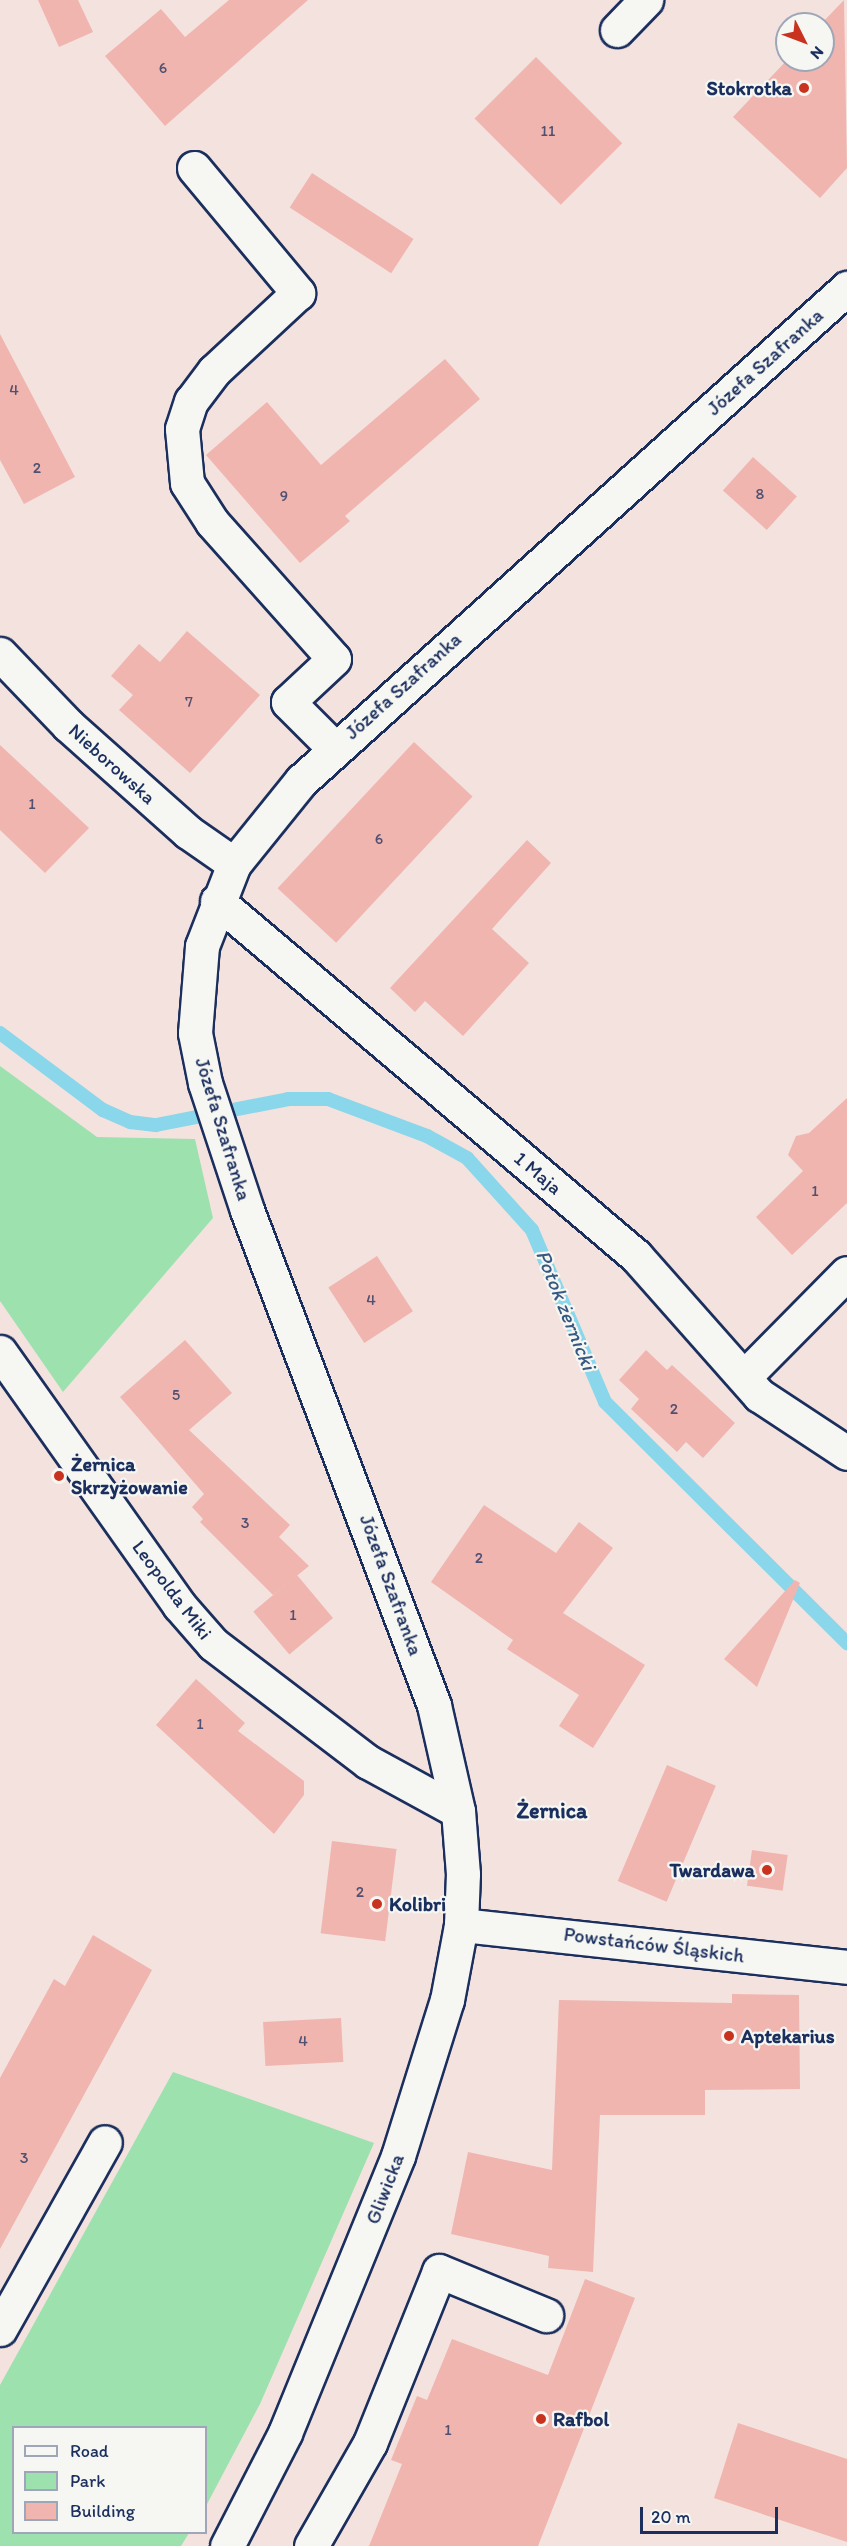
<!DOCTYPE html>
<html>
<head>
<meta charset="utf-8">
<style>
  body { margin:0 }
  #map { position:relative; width:847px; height:2546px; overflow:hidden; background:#f4e2de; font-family:Itim,sans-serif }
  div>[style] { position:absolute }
  .green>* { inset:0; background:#9de2ae }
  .stream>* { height:14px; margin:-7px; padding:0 7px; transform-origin:7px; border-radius:7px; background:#8ad6ea }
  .building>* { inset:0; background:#f0b5af; transform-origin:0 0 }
  .roads { filter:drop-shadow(2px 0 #1b2f5e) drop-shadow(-2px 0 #1b2f5e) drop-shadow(0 2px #1b2f5e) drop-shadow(0 -2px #1b2f5e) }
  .minor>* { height:33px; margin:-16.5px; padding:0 16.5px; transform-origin:16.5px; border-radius:16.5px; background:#f6f6f2 }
  .dots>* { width:16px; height:16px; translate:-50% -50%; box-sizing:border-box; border:3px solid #f6f6f2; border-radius:50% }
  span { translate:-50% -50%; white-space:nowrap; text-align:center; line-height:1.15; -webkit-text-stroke:4.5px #f6f6f2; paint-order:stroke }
  .number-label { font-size:16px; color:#505072 }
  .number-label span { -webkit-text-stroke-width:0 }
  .poi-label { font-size:20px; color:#1b2f5e; font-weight:700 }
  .right { translate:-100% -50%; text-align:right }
  .left { translate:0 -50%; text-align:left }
  .street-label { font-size:20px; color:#1b2f5e }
  .water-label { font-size:21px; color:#375981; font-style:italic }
  .quarter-label { font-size:22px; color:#1b2f5e; font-weight:700 }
  .legend { position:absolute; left:12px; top:2426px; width:195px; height:108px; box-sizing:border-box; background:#f6f6f2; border:2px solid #9ea6b7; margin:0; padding:8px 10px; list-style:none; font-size:18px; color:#1b2f5e }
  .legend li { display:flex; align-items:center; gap:12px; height:30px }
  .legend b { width:30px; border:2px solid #9ea6b7 }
  .north { position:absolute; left:775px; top:12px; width:60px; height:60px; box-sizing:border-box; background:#f6f6f2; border:2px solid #9ea6b7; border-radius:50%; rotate:132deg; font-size:16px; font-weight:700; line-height:24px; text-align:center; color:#1b2f5e }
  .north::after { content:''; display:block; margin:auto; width:21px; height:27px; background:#c8321e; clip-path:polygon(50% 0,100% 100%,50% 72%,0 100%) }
  .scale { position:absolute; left:640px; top:2507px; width:138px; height:27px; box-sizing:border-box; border:3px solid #1b2f5e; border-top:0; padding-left:8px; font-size:18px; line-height:21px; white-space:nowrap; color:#1b2f5e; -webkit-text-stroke:4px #f6f6f2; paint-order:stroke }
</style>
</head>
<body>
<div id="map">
  <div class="green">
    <i style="clip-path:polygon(0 1066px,97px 1137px,195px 1139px,213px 1218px,63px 1392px,0 1301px)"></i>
    <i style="clip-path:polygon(173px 2072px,374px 2143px,260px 2404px,206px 2506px,206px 2428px,14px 2428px,14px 2532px,189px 2533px,181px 2546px,0 2546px,0 2385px)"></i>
  </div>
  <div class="stream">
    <i style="left:0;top:1033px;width:129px;rotate:36.8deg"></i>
    <i style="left:103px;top:1110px;width:30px;rotate:24deg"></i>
    <i style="left:130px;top:1122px;width:26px;rotate:7deg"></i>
    <i style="left:156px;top:1125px;width:135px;rotate:-11.1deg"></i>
    <i style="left:288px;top:1099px;width:40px"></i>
    <i style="left:328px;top:1099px;width:106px;rotate:20.5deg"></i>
    <i style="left:427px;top:1136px;width:46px;rotate:28.8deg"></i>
    <i style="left:467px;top:1158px;width:97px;rotate:47.9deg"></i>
    <i style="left:532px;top:1230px;width:187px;rotate:67deg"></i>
    <i style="left:605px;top:1402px;width:342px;rotate:44.9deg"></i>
  </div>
  <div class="building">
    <i style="clip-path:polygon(38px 0,78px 0,93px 32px,59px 47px)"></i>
    <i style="clip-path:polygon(229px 0,308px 0,165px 126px,105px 56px,161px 9px,185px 37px)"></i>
    <i style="clip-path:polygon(844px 0,847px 168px,820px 198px,733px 117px,787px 60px,823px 60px,821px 24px)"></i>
    <i style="left:536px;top:57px;width:122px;height:87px;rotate:45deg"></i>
    <i style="left:312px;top:173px;width:121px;height:41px;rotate:33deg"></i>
    <i style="clip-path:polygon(0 334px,75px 477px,24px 504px,0 460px)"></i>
    <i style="clip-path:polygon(445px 359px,480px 399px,345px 516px,350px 521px,300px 563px,206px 455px,267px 402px,321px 465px)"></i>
    <i style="left:753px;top:457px;width:59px;height:45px;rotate:42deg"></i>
    <i style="clip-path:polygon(187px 631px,260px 695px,190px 773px,119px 710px,133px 695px,111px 676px,139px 644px,160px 662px)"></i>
    <i style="left:414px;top:742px;width:80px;height:200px;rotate:43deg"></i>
    <i style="clip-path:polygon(0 745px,89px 828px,45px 873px,0 830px)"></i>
    <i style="clip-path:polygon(527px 840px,551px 863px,492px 929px,529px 963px,463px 1036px,425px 1001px,415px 1012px,390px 988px)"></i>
    <i style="clip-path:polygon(847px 1098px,847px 1203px,792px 1255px,756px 1217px,803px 1171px,788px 1155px,796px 1136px,809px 1133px)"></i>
    <i style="left:377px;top:1256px;width:66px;height:58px;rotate:57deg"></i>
    <i style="clip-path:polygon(185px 1340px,232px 1393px,189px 1430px,290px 1525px,279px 1537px,309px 1566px,273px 1595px,200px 1522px,203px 1519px,192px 1507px,204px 1494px,120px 1397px)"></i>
    <i style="clip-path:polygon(646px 1350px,667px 1370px,672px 1365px,735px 1423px,703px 1458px,686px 1442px,677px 1452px,631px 1409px,639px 1399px,619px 1380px)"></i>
    <i style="clip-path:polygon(484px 1505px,556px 1553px,579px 1522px,613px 1548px,563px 1613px,645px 1665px,593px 1748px,559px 1726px,579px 1695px,507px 1649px,513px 1640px,431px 1582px)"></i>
    <i style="left:297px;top:1575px;width:56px;height:57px;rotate:50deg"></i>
    <i style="clip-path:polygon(795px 1580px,800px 1583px,757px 1687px,724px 1659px)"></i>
    <i style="clip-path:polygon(196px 1679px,245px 1723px,238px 1731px,304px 1781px,304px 1795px,274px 1834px,156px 1725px)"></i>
    <i style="left:667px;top:1765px;width:53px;height:126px;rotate:23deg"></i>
    <i style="left:332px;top:1841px;width:65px;height:93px;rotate:7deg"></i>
    <i style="left:752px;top:1850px;width:36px;height:36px;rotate:8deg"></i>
    <i style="clip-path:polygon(93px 1935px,152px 1970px,0 2249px,0 2078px,54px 1979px,65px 1986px)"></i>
    <i style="clip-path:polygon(732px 1994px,799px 1995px,800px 2089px,705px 2090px,705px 2115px,600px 2115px,593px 2272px,548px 2268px,549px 2256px,451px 2234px,468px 2152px,552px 2170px,559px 2000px,732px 2003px)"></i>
    <i style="left:341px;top:2018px;width:44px;height:78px;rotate:87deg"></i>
    <i style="clip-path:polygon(585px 2279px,635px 2298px,538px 2546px,369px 2546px,402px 2464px,391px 2460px,417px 2396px,427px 2400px,452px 2339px,548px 2375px)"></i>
    <i style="clip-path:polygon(738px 2423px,847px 2459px,847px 2542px,714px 2498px)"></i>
  </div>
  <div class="roads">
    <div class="minor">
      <i style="left:617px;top:30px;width:42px;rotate:-46deg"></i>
      <i style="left:194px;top:168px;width:163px;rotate:50.2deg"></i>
      <i style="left:298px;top:293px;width:115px;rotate:137.1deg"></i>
      <i style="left:214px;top:371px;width:38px;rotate:127deg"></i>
      <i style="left:191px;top:401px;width:29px;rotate:108deg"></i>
      <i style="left:182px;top:429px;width:54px;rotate:84.7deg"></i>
      <i style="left:187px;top:483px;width:46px;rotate:57.3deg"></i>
      <i style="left:212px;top:522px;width:183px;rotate:48.3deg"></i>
      <i style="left:334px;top:659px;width:63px;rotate:136.9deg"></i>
      <i style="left:288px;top:702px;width:65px;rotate:45deg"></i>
      <i style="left:0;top:654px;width:98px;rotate:46.2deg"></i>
      <i style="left:68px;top:725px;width:161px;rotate:41.7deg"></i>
      <i style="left:188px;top:832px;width:56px;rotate:34.8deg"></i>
      <i style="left:217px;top:901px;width:549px;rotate:40.27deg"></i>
      <i style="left:636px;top:1256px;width:186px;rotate:48.5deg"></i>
      <i style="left:759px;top:1395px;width:105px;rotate:33.4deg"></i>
      <i style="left:0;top:1352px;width:310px;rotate:54.7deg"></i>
      <i style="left:179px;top:1605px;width:52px;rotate:48.9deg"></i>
      <i style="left:213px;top:1644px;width:195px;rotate:37.3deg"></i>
      <i style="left:368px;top:1762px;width:102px;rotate:28.6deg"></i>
      <i style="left:744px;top:1377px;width:146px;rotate:-45.3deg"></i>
      <i style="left:461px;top:1925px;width:388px;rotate:6.2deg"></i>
      <i style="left:0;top:2329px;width:214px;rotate:-60.7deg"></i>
      <i style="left:227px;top:2546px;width:127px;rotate:-62.8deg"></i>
      <i style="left:285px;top:2433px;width:299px;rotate:-67.8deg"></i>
      <i style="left:398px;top:2156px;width:164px;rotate:-72.6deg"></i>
      <i style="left:447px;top:2000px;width:76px;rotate:-79.4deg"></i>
      <i style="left:461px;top:1925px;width:51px;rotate:-87.8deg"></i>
      <i style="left:463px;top:1874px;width:63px;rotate:-94.5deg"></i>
      <i style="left:458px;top:1811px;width:109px;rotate:-102.8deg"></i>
      <i style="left:434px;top:1705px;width:529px;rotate:-110.7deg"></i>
      <i style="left:247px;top:1210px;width:134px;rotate:-108.3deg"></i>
      <i style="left:205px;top:1083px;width:51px;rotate:-101.3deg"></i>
      <i style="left:195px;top:1033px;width:87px;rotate:-85.4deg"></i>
      <i style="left:202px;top:946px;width:88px;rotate:-68.7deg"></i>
      <i style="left:234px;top:864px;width:107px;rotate:-51.1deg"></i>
      <i style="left:301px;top:781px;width:736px;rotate:-42.08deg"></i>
      <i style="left:311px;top:2546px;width:119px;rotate:-60.2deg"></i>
      <i style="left:370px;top:2443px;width:185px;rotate:-68.1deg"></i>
      <i style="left:439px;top:2271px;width:116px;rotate:22.4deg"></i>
    </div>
  </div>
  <div class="dots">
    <i style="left:804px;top:88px;background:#c8321e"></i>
    <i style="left:59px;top:1476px;background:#c8321e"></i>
    <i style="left:767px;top:1870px;background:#c8321e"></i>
    <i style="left:377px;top:1904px;background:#c8321e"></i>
    <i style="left:729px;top:2036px;background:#c8321e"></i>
    <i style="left:541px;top:2419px;background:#c8321e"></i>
  </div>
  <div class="number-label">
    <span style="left:163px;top:68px">6</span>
    <span style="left:548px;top:131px">11</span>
    <span style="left:14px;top:390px">4</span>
    <span style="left:37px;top:468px">2</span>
    <span style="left:760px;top:494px">8</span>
    <span style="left:284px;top:496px">9</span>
    <span style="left:189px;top:702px">7</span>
    <span style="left:32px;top:804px">1</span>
    <span style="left:379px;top:839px">6</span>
    <span style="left:815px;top:1191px">1</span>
    <span style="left:371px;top:1300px">4</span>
    <span style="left:176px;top:1395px">5</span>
    <span style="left:674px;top:1409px">2</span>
    <span style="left:245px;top:1523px">3</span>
    <span style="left:479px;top:1558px">2</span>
    <span style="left:293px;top:1615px">1</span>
    <span style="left:200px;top:1724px">1</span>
    <span style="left:360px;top:1892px">2</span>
    <span style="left:303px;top:2041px">4</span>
    <span style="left:24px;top:2158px">3</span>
    <span style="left:448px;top:2430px">1</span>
  </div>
  <div class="poi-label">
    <span class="right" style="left:792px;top:88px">Stokrotka</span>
    <span class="left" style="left:71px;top:1476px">Żernica<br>Skrzyżowanie</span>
    <span class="right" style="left:755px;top:1870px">Twardawa</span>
    <span class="left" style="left:389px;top:1904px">Kolibri</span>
    <span class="left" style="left:741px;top:2036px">Aptekarius</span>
    <span class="left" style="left:553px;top:2419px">Rafbol</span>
  </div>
  <div class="street-label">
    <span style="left:765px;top:362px;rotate:-42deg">Józefa Szafranka</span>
    <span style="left:403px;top:686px;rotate:-42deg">Józefa Szafranka</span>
    <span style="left:112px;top:764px;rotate:42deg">Nieborowska</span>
    <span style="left:223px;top:1129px;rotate:73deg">Józefa Szafranka</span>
    <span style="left:538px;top:1173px;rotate:40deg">1 Maja</span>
    <span style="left:391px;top:1585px;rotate:70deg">Józefa Szafranka</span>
    <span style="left:172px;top:1590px;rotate:53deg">Leopolda Miki</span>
    <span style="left:654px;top:1945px;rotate:7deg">Powstańców Śląskich</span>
    <span style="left:385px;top:2189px;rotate:-69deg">Gliwicka</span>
  </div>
  <div class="water-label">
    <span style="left:566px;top:1310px;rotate:68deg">Potok żernicki</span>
  </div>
  <div class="quarter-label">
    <span style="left:552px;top:1811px">Żernica</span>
  </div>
  <ul class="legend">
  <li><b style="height:8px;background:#f6f6f2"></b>Road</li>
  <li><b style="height:16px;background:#9de2ae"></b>Park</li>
  <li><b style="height:16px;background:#f0b5af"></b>Building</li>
  </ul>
  <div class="north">N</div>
  <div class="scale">20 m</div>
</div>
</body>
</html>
